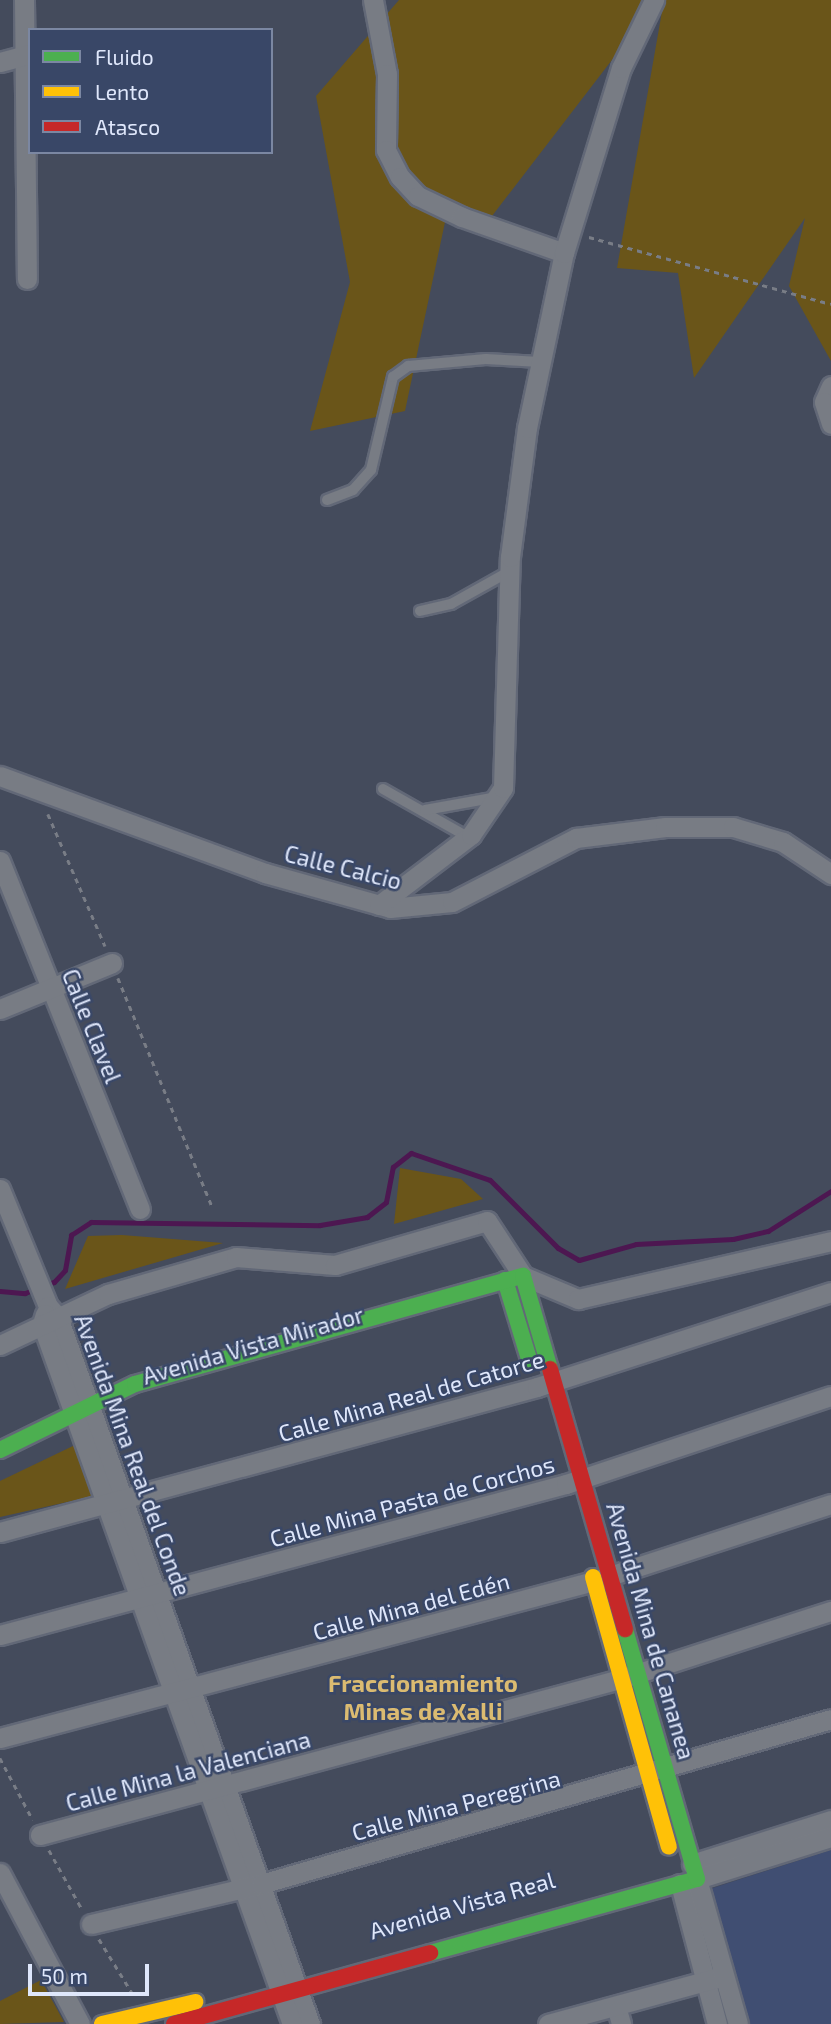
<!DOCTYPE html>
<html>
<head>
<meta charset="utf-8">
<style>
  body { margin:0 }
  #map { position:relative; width:831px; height:2024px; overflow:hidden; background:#444b5c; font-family:"Exo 2",sans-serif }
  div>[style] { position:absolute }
  .built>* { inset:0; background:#404e72 }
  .green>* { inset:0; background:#6a5519 }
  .stream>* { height:5px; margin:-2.5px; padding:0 2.5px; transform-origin:2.5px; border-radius:2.5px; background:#4d1751 }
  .path>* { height:2.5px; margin-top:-1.25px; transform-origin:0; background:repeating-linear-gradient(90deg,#797d86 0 5px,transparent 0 10px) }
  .roads { filter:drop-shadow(2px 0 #626877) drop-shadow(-2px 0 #626877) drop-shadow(0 2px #626877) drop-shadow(0 -2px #626877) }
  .lane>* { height:10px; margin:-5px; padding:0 5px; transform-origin:5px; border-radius:5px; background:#787c84 }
  .street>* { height:19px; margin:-9.5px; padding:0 9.5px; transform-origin:9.5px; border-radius:9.5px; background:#787c84 }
  .fast>* { height:16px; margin:-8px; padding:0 8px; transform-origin:8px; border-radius:8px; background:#4caf50 }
  .slow>* { height:16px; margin:-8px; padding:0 8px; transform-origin:8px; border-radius:8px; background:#ffc107 }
  .jam>* { height:16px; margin:-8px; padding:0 8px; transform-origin:8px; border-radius:8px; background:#c62828 }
  span { translate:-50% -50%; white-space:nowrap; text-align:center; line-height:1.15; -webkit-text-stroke:5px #394767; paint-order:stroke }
  .street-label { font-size:23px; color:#dfe7fb }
  .neighbourhood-label { font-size:24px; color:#dbbb71; font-weight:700 }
  .legend { position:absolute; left:28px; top:28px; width:245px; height:126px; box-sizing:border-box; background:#394767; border:2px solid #7b87a2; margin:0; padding:9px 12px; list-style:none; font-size:21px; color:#dfe7fb }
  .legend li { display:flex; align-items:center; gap:14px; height:35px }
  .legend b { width:35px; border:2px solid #7b87a2 }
  .scale { position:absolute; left:28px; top:1964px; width:121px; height:32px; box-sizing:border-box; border:4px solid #dfe7fb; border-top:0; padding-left:9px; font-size:21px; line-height:24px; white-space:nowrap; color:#dfe7fb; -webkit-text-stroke:5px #394767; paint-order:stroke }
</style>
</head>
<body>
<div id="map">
  <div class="built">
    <i style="clip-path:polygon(831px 1850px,831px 2024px,746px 2024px,707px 1890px)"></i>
  </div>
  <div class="green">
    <i style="clip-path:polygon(399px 0,658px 0,492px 216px,448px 208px,405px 411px,310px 431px,350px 282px,316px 96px)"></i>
    <i style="clip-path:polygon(664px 0,831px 0,831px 361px,789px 286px,805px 218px,694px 378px,678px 273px,617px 268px)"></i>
    <i style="clip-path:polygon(400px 1168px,461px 1179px,483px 1199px,394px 1224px)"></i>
    <i style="clip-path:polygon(122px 1235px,223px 1243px,65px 1289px,88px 1236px)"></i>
    <i style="clip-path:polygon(75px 1445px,94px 1496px,0 1517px,0 1481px)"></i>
    <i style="clip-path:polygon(41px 1980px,64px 2022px,0 2024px,0 2001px)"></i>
  </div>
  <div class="stream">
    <i style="left:0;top:1291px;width:25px;rotate:5deg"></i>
    <i style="left:25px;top:1293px;width:31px;rotate:-21deg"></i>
    <i style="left:54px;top:1282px;width:16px;rotate:-47deg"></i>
    <i style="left:65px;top:1270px;width:36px;rotate:-80deg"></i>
    <i style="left:71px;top:1235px;width:24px;rotate:-33deg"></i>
    <i style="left:91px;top:1222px;width:229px;rotate:0.8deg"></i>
    <i style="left:320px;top:1225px;width:48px;rotate:-9.7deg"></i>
    <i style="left:367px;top:1217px;width:24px;rotate:-38deg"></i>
    <i style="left:386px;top:1202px;width:36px;rotate:-79deg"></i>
    <i style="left:393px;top:1167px;width:23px;rotate:-38deg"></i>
    <i style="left:411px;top:1153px;width:83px;rotate:18.9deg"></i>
    <i style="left:490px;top:1180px;width:96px;rotate:45deg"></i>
    <i style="left:558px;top:1248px;width:24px;rotate:30deg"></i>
    <i style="left:579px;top:1260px;width:59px;rotate:-15.7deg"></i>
    <i style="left:636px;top:1244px;width:97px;rotate:-3deg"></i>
    <i style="left:733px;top:1239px;width:36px;rotate:-13deg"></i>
    <i style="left:768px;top:1231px;width:75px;rotate:-32.4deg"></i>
  </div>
  <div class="path">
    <i style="left:589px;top:237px;width:251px;rotate:15.5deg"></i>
    <i style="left:48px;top:814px;width:144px;rotate:66.6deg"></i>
    <i style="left:118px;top:978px;width:249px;rotate:67.6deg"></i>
    <i style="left:0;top:1758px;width:70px;rotate:62deg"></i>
    <i style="left:49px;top:1850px;width:68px;rotate:60.8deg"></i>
    <i style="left:99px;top:1939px;width:67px;rotate:58.4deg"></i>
  </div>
  <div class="roads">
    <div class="lane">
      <i style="left:327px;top:500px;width:28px;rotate:-21deg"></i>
      <i style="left:353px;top:490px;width:27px;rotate:-48deg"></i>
      <i style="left:371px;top:470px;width:96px;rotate:-76.7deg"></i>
      <i style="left:393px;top:377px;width:19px;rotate:-36deg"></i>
      <i style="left:408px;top:366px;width:78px;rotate:-5.1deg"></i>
      <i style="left:486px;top:359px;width:54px;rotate:3.2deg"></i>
      <i style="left:420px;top:611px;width:32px;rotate:-13deg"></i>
      <i style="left:451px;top:604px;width:68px;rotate:-29.2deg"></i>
      <i style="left:383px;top:789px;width:98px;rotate:29.5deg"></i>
      <i style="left:425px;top:810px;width:68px;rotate:-10.2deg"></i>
    </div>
    <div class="street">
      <i style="left:24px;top:0;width:279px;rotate:89.4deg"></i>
      <i style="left:373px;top:0;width:75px;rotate:79.3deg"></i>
      <i style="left:387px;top:74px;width:76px;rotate:90.8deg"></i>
      <i style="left:386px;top:150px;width:30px;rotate:63deg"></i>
      <i style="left:400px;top:177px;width:26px;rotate:47deg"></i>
      <i style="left:418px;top:196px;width:49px;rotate:25.5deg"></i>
      <i style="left:462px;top:217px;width:108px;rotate:19.4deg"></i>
      <i style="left:0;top:62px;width:31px;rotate:-15deg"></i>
      <i style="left:831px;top:386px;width:17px;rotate:114deg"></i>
      <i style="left:824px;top:402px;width:23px;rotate:72deg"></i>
      <i style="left:0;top:776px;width:282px;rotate:20.1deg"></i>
      <i style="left:265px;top:873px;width:130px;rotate:15.6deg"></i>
      <i style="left:390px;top:908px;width:62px;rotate:-5.5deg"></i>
      <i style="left:452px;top:902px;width:140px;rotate:-27.3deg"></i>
      <i style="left:576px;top:838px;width:90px;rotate:-7deg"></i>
      <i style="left:665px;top:827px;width:68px"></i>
      <i style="left:733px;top:827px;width:52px;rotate:16.7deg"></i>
      <i style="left:783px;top:842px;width:58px;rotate:33.7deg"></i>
      <i style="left:0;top:861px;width:375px;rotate:68.1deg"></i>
      <i style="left:379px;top:905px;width:116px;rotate:-37.3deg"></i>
      <i style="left:471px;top:835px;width:57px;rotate:-55.8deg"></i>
      <i style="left:503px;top:788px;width:231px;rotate:-88.3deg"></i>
      <i style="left:510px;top:557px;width:130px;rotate:-82.5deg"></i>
      <i style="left:527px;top:428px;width:179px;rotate:-78.1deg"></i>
      <i style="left:564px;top:253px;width:194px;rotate:-72.9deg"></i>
      <i style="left:621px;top:68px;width:76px;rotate:-64.1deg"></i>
      <i style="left:0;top:1009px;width:121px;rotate:-22.3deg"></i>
      <i style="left:0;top:1189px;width:126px;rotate:67.7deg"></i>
      <i style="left:48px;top:1306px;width:15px;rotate:48deg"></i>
      <i style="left:58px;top:1317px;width:751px;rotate:70.38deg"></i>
      <i style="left:45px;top:1314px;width:10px;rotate:107deg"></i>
      <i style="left:42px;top:1324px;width:743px;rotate:70.35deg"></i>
      <i style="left:0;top:1345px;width:119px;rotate:-25.3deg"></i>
      <i style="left:108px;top:1294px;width:133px;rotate:-16.1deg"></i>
      <i style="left:236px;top:1257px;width:99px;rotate:4.6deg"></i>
      <i style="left:335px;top:1265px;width:158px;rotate:-16.1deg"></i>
      <i style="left:487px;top:1221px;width:66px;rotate:56.8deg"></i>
      <i style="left:523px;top:1276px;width:60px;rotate:22.7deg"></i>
      <i style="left:578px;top:1299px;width:260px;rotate:-12.9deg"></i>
      <i style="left:0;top:1532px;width:556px;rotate:-15.11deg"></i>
      <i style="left:537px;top:1387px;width:309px;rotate:-17.9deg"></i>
      <i style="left:0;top:1635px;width:586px;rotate:-14.94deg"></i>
      <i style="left:566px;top:1484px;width:279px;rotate:-18.4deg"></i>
      <i style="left:0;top:1738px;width:614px;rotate:-14.81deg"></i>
      <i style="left:594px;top:1581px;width:249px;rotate:-18deg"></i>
      <i style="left:40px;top:1835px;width:601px;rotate:-15.05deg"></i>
      <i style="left:620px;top:1679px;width:222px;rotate:-17.9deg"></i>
      <i style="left:692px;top:1864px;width:146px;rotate:-17.6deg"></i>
      <i style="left:0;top:1873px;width:171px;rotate:62.1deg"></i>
      <i style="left:680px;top:1884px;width:145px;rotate:75.2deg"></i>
      <i style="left:91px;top:1924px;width:175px;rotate:-13.2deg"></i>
      <i style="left:261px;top:1884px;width:593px;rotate:-16.14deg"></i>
      <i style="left:616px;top:2006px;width:19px;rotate:74deg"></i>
      <i style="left:548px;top:2024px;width:182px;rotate:-15.3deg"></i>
      <i style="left:738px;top:2024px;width:151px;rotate:-105.8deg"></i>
      <i style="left:697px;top:1879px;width:140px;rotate:-17.4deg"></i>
    </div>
    <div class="fast">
      <i style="left:505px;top:1280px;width:83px;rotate:73.1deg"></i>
      <i style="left:0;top:1450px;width:150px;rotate:-26.1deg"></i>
      <i style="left:135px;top:1384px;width:403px;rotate:-15.6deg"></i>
      <i style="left:523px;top:1276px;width:97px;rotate:73.8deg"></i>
      <i style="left:430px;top:1953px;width:277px;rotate:-15.5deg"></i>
      <i style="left:697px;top:1879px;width:260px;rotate:-106.1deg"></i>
    </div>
    <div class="slow">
      <i style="left:593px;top:1577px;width:280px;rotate:74.3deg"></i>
      <i style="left:102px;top:2024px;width:96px;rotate:-13.3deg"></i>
    </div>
    <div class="jam">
      <i style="left:550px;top:1369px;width:271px;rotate:73.9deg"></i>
      <i style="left:174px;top:2024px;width:266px;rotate:-15.5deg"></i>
    </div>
  </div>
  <div class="street-label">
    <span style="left:343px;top:867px;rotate:14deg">Calle Calcio</span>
    <span style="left:92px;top:1026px;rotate:68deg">Calle Clavel</span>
    <span style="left:253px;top:1345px;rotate:-16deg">Avenida Vista Mirador</span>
    <span style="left:411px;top:1396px;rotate:-16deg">Calle Mina Real de Catorce</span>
    <span style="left:133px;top:1455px;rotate:70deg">Avenida Mina Real del Conde</span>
    <span style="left:412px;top:1501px;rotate:-15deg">Calle Mina Pasta de Corchos</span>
    <span style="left:411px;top:1606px;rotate:-15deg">Calle Mina del Edén</span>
    <span style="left:651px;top:1631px;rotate:74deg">Avenida Mina de Cananea</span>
    <span style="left:188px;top:1771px;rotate:-15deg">Calle Mina la Valenciana</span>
    <span style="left:456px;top:1805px;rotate:-15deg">Calle Mina Peregrina</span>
    <span style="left:462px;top:1905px;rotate:-16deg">Avenida Vista Real</span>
  </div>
  <div class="neighbourhood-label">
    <span style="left:423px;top:1697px">Fraccionamiento<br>Minas de Xalli</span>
  </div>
  <ul class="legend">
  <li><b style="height:9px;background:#4caf50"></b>Fluido</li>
  <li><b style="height:9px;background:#ffc107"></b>Lento</li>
  <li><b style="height:9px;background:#c62828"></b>Atasco</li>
  </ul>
  <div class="scale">50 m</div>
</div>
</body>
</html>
